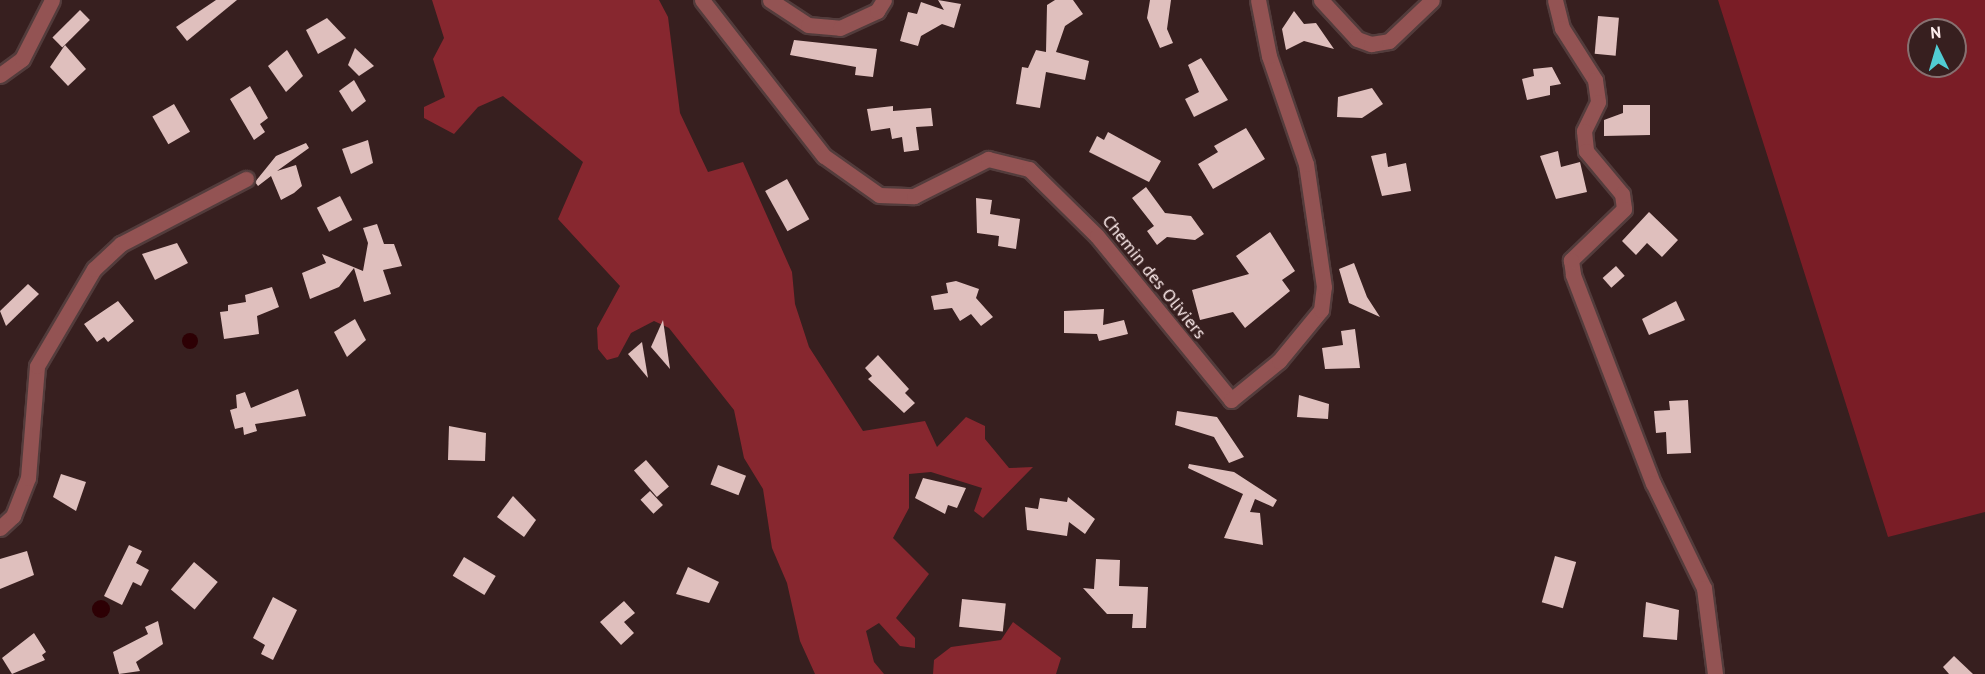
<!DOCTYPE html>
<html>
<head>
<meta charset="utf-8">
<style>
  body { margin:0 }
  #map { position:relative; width:1985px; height:674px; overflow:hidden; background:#371f1f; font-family:"PT Sans",sans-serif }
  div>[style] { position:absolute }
  .green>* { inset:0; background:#7a1d26 }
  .forest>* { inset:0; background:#87272f }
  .water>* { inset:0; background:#2d0004 }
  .round { border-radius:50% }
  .building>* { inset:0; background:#dfbfbd; transform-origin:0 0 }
  .roads { filter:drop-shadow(2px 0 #533c3c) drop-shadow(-2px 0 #533c3c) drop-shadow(0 2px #533c3c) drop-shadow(0 -2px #533c3c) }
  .minor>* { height:15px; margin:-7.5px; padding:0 7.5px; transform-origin:7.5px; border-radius:7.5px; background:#935353 }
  span { translate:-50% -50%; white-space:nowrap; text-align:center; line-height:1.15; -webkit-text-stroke:6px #371f1f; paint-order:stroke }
  .street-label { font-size:18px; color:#feeded }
  .north { position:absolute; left:1907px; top:18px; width:60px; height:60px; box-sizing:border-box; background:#371f1f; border:2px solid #877171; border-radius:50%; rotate:355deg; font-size:16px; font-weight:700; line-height:24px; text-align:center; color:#feeded }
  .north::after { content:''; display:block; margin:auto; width:21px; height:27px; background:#51ccd3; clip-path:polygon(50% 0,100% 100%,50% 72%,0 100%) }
</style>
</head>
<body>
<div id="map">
  <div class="green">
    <i style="clip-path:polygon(evenodd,1718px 0,1985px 0,1985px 512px,1888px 537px,1718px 0,1919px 30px,1955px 30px,1955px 66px,1919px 66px,1919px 30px)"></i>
  </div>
  <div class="forest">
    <i style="clip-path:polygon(432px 0,659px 0,668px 17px,680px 113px,708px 172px,743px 162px,792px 272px,795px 304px,809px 347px,863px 431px,925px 421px,937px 447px,966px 417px,985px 426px,985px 439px,1009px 468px,1033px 467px,983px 518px,974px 511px,982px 488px,931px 472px,909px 474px,909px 508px,893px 538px,929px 574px,896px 618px,915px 638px,915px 648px,900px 646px,879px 623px,866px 631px,874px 662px,884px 674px,815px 674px,800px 641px,787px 583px,772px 548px,763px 489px,744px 458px,734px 410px,669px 328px,654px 321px,631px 333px,618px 357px,607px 360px,598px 349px,597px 328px,620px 286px,558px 219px,583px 162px,503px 96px,478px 107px,454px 134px,424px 118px,424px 107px,445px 97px,433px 59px,444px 38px)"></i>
    <i style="clip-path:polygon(1013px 622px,1061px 658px,1056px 674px,933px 674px,934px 660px,951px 647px,1001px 640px)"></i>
  </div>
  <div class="water">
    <i class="round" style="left:182px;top:333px;width:16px;height:16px"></i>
    <i class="round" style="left:92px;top:600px;width:18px;height:18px"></i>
  </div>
  <div class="building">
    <i style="clip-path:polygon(216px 0,237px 0,187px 41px,176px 27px)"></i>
    <i style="clip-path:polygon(938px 0,961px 4px,954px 28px,942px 24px,921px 36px,918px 46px,900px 41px,908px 12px,917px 14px,921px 2px,944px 10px)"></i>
    <i style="clip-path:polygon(1055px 0,1073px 0,1083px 14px,1065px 26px,1056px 52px,1089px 61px,1085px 80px,1046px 72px,1040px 108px,1016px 104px,1022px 67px,1028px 68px,1036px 50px,1046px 52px,1047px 5px)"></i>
    <i style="clip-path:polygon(1150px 0,1171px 0,1167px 29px,1173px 43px,1160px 48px,1147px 18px)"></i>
    <i style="left:80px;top:10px;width:14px;height:39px;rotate:45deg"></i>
    <i style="clip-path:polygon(1294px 11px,1304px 24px,1316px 23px,1334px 49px,1304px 41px,1286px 50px,1282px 29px)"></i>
    <i style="left:1598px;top:16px;width:21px;height:38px;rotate:5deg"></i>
    <i style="clip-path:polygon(327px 18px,346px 38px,318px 54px,306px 30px)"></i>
    <i style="clip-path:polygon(794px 40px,877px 49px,873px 77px,855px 75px,856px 67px,790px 55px)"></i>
    <i style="clip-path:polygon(65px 45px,86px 69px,68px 86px,50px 67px)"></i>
    <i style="clip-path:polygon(355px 48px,374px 66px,359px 76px,348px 65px)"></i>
    <i style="clip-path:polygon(287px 50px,303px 76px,286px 92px,268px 66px)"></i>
    <i style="clip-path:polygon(1201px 58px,1228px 100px,1194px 117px,1185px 99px,1199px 92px,1188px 65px)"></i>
    <i style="clip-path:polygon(1552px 67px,1561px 84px,1550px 86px,1550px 95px,1527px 100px,1522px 79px,1534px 76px,1533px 69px)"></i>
    <i style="clip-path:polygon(354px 80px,366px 101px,352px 112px,339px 91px)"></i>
    <i style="clip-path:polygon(250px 86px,268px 118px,260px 124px,265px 132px,254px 140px,230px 99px)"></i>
    <i style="clip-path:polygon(1372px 88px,1383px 104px,1362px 118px,1337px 117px,1338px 97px)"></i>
    <i style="left:174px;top:104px;width:32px;height:25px;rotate:60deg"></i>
    <i style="clip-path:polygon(1623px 105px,1650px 105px,1650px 135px,1604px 136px,1604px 120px,1623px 113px)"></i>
    <i style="clip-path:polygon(893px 106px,893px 111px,931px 108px,933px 126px,916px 127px,919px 150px,904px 152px,902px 137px,892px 139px,890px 128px,871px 131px,867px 109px)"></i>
    <i style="clip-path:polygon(1246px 128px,1265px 159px,1213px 189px,1198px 164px,1218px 152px,1214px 146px)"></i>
    <i style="clip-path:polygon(1108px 132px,1161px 161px,1149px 182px,1089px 152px,1097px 136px,1104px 140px)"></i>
    <i style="clip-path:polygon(368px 140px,373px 163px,351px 174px,342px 149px)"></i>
    <i style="clip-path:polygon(306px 143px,309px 148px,277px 171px,296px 165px,302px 186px,294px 193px,281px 200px,271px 176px,258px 186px,255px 182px,276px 156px)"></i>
    <i style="clip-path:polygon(1558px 151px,1561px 167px,1580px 162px,1587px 192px,1556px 199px,1540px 156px)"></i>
    <i style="clip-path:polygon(1386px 153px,1388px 167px,1406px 163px,1411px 191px,1382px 196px,1371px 156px)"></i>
    <i style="left:787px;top:179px;width:46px;height:25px;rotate:61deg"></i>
    <i style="clip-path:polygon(1146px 187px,1165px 213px,1191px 216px,1204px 234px,1195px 240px,1167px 237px,1157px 245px,1147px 231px,1154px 226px,1132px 198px)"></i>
    <i style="left:340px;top:196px;width:27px;height:26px;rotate:63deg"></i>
    <i style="clip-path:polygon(976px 198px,992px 200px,990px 214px,1020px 219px,1016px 249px,998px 246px,999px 236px,977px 233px)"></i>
    <i style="clip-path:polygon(1649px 212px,1678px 240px,1662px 257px,1647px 243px,1636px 255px,1622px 241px)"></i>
    <i style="clip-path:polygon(377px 224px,384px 244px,394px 244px,402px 266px,383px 270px,391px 294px,364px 302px,354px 268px,339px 287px,310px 299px,302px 273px,326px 263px,322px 254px,363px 271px,368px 243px,363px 228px)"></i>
    <i style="clip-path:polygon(1270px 232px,1295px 271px,1282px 280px,1290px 291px,1245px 328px,1233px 312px,1200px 320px,1192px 290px,1249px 274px,1236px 256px)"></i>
    <i style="clip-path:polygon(177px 243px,188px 263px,155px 280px,142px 254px)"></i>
    <i style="clip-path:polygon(1354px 263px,1367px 297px,1380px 317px,1349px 303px,1339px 269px)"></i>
    <i style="left:1616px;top:266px;width:13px;height:18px;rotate:48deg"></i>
    <i style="clip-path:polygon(956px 281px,979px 289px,976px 298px,993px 317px,981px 326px,971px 314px,960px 321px,952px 308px,934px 310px,931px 296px,948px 293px,946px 283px)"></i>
    <i style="clip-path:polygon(28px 284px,39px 294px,6px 326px,0 311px)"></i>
    <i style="clip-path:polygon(272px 287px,279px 307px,257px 316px,259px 334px,224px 339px,220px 312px,228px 311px,228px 305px,246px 302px,245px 295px)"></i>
    <i style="clip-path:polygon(118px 301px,134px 321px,108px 342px,104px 337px,97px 342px,84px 324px)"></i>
    <i style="clip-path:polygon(1676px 301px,1685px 320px,1649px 335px,1642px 319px)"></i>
    <i style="clip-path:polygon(1104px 309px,1103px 325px,1124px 320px,1128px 334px,1099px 341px,1097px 334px,1064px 333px,1064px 311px)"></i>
    <i style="clip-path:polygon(355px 319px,366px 340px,347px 357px,334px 332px)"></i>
    <i style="clip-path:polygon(663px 320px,670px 369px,651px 347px)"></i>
    <i style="clip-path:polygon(1355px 329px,1360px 368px,1325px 369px,1322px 348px,1343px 345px,1341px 331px)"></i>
    <i style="clip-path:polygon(642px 342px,648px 378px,628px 354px)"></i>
    <i style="clip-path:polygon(878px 355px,909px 389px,905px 393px,915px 403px,904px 413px,868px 379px,872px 376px,865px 368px)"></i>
    <i style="clip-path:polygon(298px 389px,306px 416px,255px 424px,257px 431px,244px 435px,243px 427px,235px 429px,230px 410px,237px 408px,236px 395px,245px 392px,251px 408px)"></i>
    <i style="clip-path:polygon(1299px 395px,1329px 404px,1328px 419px,1297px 417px)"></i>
    <i style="clip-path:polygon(1688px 400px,1691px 453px,1667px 454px,1666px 432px,1656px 433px,1654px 411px,1670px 410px,1669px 401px)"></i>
    <i style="clip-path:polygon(1177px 411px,1217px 417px,1244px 457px,1229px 463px,1214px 437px,1175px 425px)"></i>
    <i style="clip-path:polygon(449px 426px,486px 433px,485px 461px,448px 460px)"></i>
    <i style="left:646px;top:460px;width:35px;height:16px;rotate:49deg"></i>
    <i style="clip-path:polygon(1189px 464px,1234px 472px,1277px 500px,1273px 507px,1255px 499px,1250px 512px,1260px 513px,1263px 545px,1224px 538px,1243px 494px,1188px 468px)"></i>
    <i style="left:718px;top:465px;width:30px;height:21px;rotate:21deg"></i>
    <i style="clip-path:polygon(61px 474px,86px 482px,76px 511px,53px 497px)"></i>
    <i style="clip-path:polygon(923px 478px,966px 488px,957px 508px,948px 505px,945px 514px,915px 498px)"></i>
    <i style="left:650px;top:491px;width:19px;height:13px;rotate:47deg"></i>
    <i style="clip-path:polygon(513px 496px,536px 520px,524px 537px,497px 517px)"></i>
    <i style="clip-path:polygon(1068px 497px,1095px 519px,1085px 534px,1069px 522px,1067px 536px,1027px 530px,1025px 507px,1038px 509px,1040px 498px,1067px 502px)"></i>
    <i style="clip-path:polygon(129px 545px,142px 551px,136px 563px,149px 570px,141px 586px,133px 582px,122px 605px,104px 596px)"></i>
    <i style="clip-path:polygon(27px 551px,34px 575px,0 589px,0 559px)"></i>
    <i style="left:1555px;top:556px;width:22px;height:48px;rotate:16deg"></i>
    <i style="left:464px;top:557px;width:37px;height:22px;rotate:31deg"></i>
    <i style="clip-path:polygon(1096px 559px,1120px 560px,1119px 586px,1148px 587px,1146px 628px,1132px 628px,1133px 614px,1107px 614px,1083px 588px,1094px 589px)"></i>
    <i style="left:194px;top:562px;width:31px;height:36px;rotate:40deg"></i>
    <i style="clip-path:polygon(688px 567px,719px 582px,709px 603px,676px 594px)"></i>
    <i style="clip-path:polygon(273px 597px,297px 610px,273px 660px,261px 654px,265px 645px,253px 638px)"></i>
    <i style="left:962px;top:599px;width:44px;height:28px;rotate:6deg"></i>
    <i style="clip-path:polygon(624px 601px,635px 613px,624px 622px,634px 633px,621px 645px,600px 622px)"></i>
    <i style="clip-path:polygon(1646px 602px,1679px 610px,1677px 640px,1643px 637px)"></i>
    <i style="clip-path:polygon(158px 621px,163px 644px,136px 662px,140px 671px,119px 674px,113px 652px,148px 634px,145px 627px)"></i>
    <i style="clip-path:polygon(34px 633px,46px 652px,42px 655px,45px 660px,12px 674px,2px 658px)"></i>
    <i style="clip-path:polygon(1954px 656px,1973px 674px,1949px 674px,1943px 667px)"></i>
  </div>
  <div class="roads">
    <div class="minor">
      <i style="left:702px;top:0;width:198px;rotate:52deg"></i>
      <i style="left:824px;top:156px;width:67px;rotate:35.3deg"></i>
      <i style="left:879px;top:195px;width:35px;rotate:2deg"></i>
      <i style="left:914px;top:196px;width:83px;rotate:-26.6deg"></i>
      <i style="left:988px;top:159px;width:42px;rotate:13.7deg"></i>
      <i style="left:1029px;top:169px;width:95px;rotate:44.6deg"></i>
      <i style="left:1097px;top:236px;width:212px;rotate:50.7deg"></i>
      <i style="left:1231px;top:400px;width:62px;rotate:-39.1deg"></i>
      <i style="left:1279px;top:361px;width:66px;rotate:-50.5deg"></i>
      <i style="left:1321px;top:310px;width:23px;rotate:-83deg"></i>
      <i style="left:1324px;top:287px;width:124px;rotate:-98.3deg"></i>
      <i style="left:1306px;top:164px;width:114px;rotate:-108.9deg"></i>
      <i style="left:1269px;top:56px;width:57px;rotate:-101.1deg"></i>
      <i style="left:770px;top:0;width:45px;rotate:33.3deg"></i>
      <i style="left:808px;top:25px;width:32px;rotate:5deg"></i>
      <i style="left:840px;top:28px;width:41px;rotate:-24.7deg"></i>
      <i style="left:877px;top:11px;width:13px;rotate:-58deg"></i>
      <i style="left:1321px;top:0;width:53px;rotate:47.3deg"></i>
      <i style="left:1357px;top:39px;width:15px;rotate:20deg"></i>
      <i style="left:1371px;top:44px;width:18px;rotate:-9deg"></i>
      <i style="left:1389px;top:41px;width:59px;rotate:-43.6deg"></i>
      <i style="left:1555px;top:0;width:29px;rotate:76deg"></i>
      <i style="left:1562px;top:28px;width:62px;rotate:57.6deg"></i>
      <i style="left:1595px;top:80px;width:22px;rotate:82deg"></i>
      <i style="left:1598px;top:102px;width:32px;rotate:116deg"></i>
      <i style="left:1584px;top:131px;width:20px;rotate:84deg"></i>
      <i style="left:1586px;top:151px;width:56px;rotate:50.1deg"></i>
      <i style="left:1622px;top:194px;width:15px;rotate:82deg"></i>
      <i style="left:1624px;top:209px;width:74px;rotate:136.1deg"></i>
      <i style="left:1571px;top:260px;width:15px;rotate:82deg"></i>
      <i style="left:1573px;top:275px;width:223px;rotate:69deg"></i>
      <i style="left:1653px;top:483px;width:117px;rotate:64.1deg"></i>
      <i style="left:1704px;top:588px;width:87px;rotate:82.7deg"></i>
      <i style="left:0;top:75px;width:27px;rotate:-36deg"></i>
      <i style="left:22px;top:59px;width:66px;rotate:-63deg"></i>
      <i style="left:0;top:528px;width:18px;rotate:-43deg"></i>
      <i style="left:13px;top:516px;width:41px;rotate:-68.5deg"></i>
      <i style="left:28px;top:478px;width:112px;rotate:-85.4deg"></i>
      <i style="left:37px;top:366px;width:113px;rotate:-59.6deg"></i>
      <i style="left:94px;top:269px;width:37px;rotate:-43deg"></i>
      <i style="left:121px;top:244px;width:141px;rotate:-27.5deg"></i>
    </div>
  </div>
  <div class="street-label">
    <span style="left:1154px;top:277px;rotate:51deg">Chemin des Oliviers</span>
  </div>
  <div class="north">N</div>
</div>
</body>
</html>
